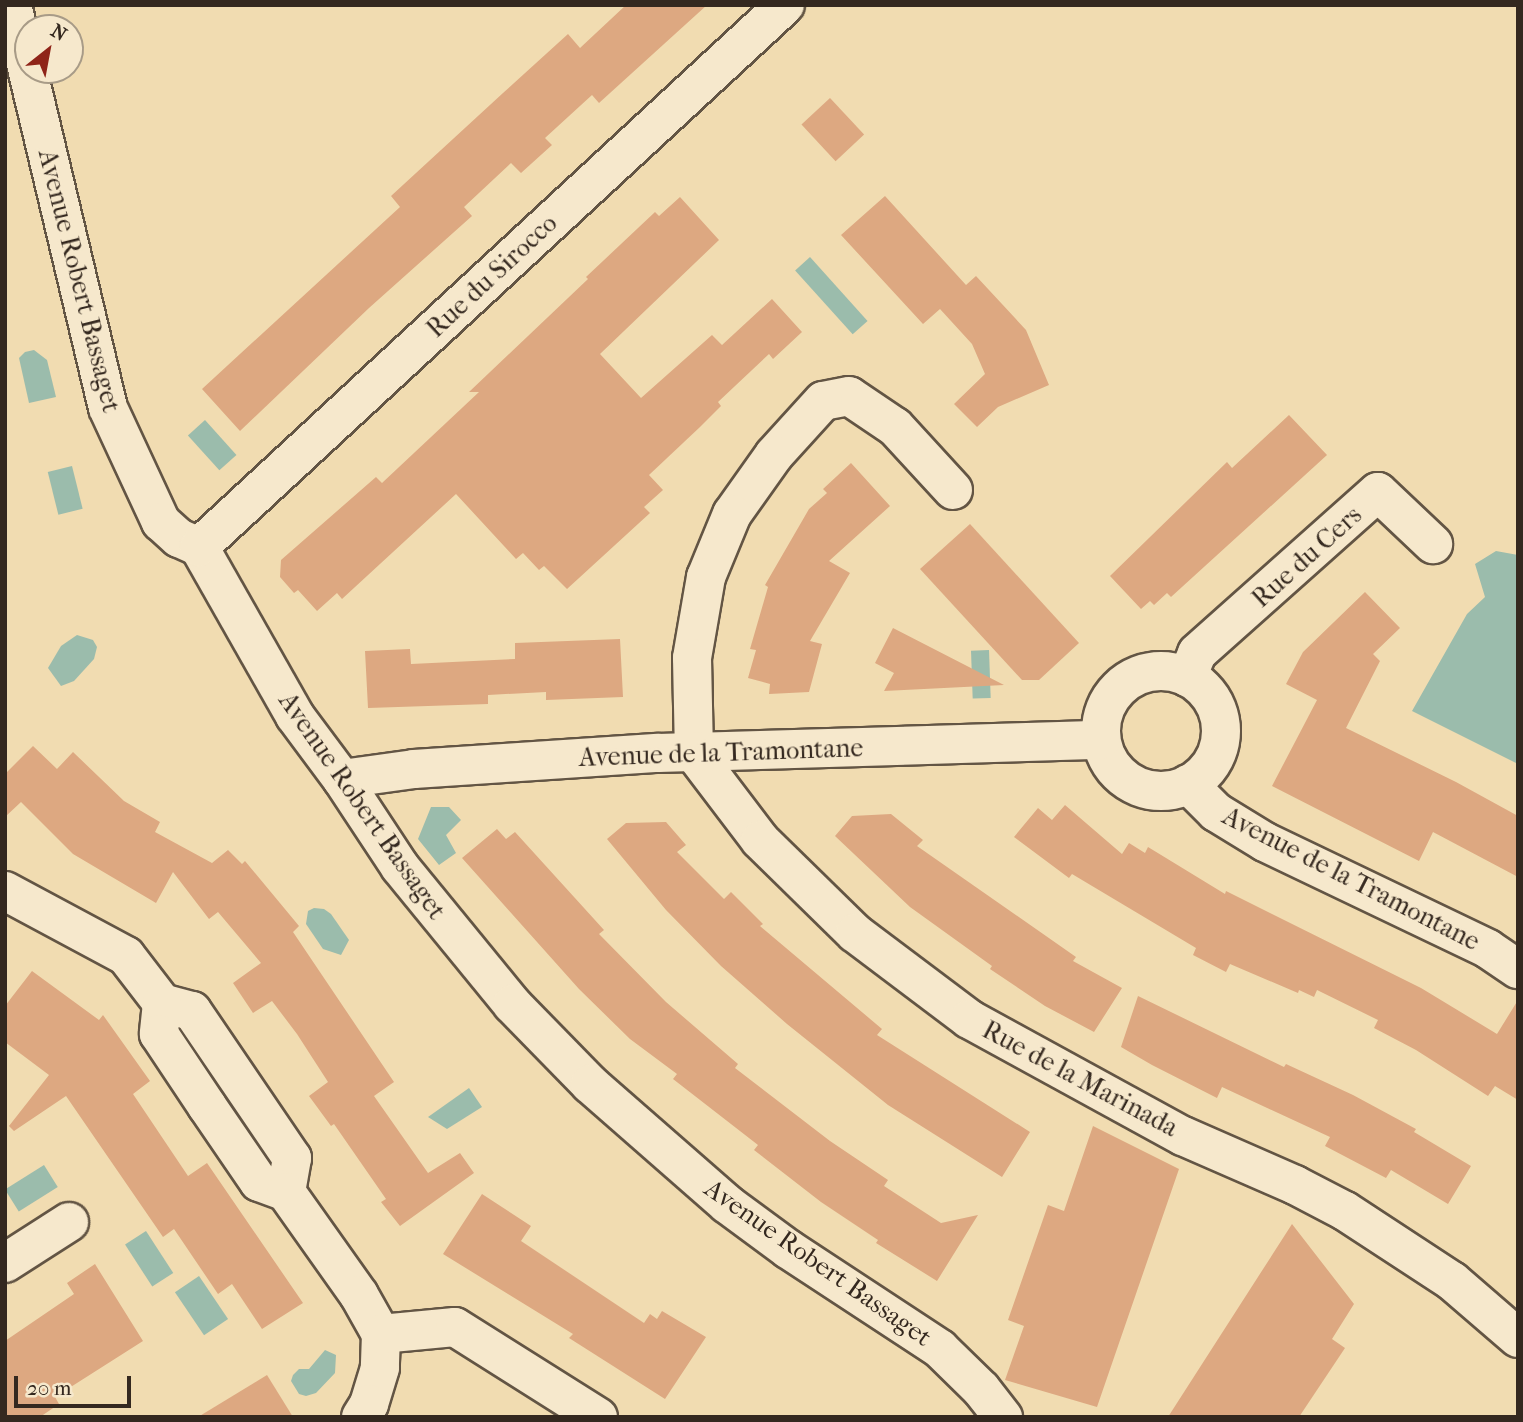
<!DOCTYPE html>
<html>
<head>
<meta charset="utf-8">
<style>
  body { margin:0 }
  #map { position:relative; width:1523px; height:1422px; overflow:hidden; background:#f1dcb1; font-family:"IM FELL French Canon",serif }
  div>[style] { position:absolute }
  .water>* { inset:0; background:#9bbcac; transform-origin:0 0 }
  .building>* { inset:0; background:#dda881; transform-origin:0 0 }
  .roads { filter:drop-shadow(2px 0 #635544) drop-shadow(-2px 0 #635544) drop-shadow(0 2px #635544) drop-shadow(0 -2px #635544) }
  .minor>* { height:38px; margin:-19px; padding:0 19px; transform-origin:19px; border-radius:19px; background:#f6e8cc }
  .minor>.ring { margin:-19px; padding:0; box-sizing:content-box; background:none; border:38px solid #f6e8cc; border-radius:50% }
  span { translate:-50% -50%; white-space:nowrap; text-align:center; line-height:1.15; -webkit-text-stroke:5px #f6e8cc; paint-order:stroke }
  .street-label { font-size:26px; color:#34281f }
  .frame { position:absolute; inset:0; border:7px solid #34281f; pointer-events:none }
  .north { position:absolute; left:14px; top:14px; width:70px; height:70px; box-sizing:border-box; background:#f6e8cc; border:2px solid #a89b87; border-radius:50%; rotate:31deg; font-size:19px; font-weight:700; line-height:28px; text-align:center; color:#34281f }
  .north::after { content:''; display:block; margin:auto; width:24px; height:32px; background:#8f2418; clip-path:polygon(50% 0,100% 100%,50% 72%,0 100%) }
  .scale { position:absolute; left:14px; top:1376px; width:117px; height:32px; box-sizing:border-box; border:4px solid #34281f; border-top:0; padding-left:9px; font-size:21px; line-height:24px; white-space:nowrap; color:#34281f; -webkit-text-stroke:5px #f6e8cc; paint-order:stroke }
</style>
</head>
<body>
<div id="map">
  <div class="water">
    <i style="left:810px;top:257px;width:86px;height:20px;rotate:48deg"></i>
    <i style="clip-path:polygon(34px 350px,47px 360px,56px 397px,29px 403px,19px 358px,25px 352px)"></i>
    <i style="left:205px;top:420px;width:47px;height:23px;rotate:48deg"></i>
    <i style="left:72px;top:466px;width:44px;height:25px;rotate:76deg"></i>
    <i style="clip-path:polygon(1496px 551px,1518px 555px,1518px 764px,1412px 711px,1467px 614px,1485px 597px,1475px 564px)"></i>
    <i style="clip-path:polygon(77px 635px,93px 640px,97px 647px,94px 659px,74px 681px,61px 686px,48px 668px,61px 646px)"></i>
    <i style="left:989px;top:650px;width:48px;height:18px;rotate:88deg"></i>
    <i style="clip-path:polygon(431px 807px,449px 807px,461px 820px,446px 835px,456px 853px,439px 865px,418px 839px)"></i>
    <i style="clip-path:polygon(314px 908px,324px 909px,331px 914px,349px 940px,341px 955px,323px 949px,306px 924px,308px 911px)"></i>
    <i style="clip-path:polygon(469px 1088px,482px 1107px,447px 1129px,428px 1117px)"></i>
    <i style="left:44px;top:1165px;width:26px;height:46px;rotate:58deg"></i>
    <i style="left:146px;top:1231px;width:50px;height:25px;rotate:57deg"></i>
    <i style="left:199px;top:1276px;width:52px;height:29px;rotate:56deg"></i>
    <i style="clip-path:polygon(325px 1350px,336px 1355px,335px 1373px,316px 1393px,306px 1396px,299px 1394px,291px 1381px,293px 1375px,299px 1369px,309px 1369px)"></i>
  </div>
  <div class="building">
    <i style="clip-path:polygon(626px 5px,707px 5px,599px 103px,592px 95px,545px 138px,552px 145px,521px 173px,511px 163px,464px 207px,472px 216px,369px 308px,240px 431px,202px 389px,400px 207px,391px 196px,503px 93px,568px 34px,580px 48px)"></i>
    <i style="left:830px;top:98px;width:50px;height:39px;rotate:47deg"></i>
    <i style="clip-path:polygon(885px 196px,966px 285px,976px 276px,1026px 330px,1049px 385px,998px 407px,977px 427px,954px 404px,985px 374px,972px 344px,940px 309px,923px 324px,841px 235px)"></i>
    <i style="clip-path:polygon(680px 197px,719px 240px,600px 354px,641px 398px,712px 335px,722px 345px,772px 299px,802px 332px,773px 359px,769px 354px,718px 402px,721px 406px,700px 427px,649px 475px,663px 490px,644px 507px,650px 513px,567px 589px,544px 566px,539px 570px,523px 553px,516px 559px,456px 494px,342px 599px,337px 593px,317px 611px,298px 590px,294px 593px,280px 577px,281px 560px,376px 477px,382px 483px,479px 392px,469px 392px,588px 279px,586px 277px,655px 212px,659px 216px)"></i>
    <i style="clip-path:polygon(1289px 415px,1327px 455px,1171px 597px,1167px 593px,1154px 605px,1150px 601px,1141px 609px,1110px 576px,1227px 462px,1232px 468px)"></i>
    <i style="clip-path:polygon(851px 463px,890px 506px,829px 561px,850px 573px,810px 641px,822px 644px,809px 692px,769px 694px,770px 684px,748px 678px,756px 650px,750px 649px,768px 587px,765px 585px,809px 509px,827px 493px,823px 489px)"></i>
    <i style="clip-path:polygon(970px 524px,1079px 643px,1039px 680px,1022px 680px,920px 569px)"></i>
    <i style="clip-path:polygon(1365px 592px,1400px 628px,1373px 654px,1380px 661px,1346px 728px,1456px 782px,1518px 816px,1518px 877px,1433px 832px,1419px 861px,1272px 786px,1317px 700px,1286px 684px,1303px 652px)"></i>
    <i style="clip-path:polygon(893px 628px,1004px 685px,884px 691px,894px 673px,875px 663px)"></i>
    <i style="clip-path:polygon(620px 639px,623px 697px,546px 700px,546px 692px,488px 695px,488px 704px,368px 708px,365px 651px,410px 649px,411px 664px,515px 659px,515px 643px)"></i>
    <i style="clip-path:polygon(33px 746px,57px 769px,73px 752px,124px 801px,160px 822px,155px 832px,212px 863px,228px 850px,242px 864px,245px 861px,299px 926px,293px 932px,394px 1082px,374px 1096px,428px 1173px,460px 1153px,474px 1173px,400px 1226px,381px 1202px,386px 1199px,334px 1124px,331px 1126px,309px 1096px,328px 1082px,297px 1034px,272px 1001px,253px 1013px,233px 983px,261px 963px,218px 912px,209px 919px,173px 872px,156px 903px,73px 854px,21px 802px,5px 817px,5px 774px)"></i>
    <i style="clip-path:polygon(1065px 805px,1122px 854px,1129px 843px,1145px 853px,1148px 847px,1225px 894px,1226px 891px,1421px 988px,1497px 1034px,1518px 1000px,1518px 1100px,1495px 1086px,1488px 1096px,1416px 1050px,1374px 1028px,1378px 1020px,1317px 990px,1314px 997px,1299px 990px,1298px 993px,1230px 964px,1226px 972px,1193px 955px,1196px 948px,1072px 874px,1069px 878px,1014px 837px,1038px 808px,1052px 820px)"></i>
    <i style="clip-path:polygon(891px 814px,923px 840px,917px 846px,1076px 957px,1073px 961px,1122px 988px,1094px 1032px,1045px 1006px,990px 969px,992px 966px,910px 907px,835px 836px,852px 816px)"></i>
    <i style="clip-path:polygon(666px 822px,686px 845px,677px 852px,724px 899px,731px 892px,763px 924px,760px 926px,882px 1029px,877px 1035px,1030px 1132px,1002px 1177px,888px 1105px,787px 1024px,721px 966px,666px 910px,607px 839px,626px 823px)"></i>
    <i style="clip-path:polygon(497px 829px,506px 839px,515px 832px,604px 930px,599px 934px,666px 1002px,738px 1064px,735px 1068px,830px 1141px,888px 1180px,884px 1186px,941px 1223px,978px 1215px,937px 1281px,876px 1243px,878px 1240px,821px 1202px,754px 1150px,758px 1145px,673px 1079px,677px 1074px,630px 1039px,579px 989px,462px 858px)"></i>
    <i style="clip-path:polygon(32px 971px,99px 1020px,103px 1015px,150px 1081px,133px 1094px,188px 1176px,207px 1163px,303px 1303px,262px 1329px,232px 1284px,218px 1294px,174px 1229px,163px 1237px,66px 1096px,14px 1131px,9px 1126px,49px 1075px,5px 1042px,5px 1006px)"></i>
    <i style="clip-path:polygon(1138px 996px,1284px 1067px,1286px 1064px,1353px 1095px,1416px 1129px,1414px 1132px,1471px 1166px,1448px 1204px,1391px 1170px,1386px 1178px,1325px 1146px,1330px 1137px,1222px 1087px,1217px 1098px,1152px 1065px,1121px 1047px)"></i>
    <i style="clip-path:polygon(1093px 1126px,1179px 1169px,1097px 1407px,1005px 1380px,1024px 1326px,1008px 1320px,1048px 1205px,1064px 1211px)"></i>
    <i style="clip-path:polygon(482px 1194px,531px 1226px,521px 1241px,644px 1323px,650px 1314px,657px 1319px,662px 1311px,706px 1337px,665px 1399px,569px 1338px,573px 1334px,443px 1254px)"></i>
    <i style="clip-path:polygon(1292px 1224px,1354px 1304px,1332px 1339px,1345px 1348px,1299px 1417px,1168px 1417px)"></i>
    <i style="clip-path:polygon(95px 1264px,143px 1341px,55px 1397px,59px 1404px,40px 1417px,5px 1417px,5px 1341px,74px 1294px,67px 1283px)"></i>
    <i style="clip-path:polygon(267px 1375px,293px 1417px,198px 1417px)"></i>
  </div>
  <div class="roads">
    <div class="minor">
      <i style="left:12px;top:5px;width:414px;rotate:76.6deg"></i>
      <i style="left:108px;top:408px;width:126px;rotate:65.1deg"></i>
      <i style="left:161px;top:522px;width:24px;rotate:42deg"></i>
      <i style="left:179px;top:538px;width:22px;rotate:24deg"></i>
      <i style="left:199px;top:547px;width:194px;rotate:60.4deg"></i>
      <i style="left:295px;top:716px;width:79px;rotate:53.3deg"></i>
      <i style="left:342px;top:779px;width:105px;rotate:56.6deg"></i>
      <i style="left:400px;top:867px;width:177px;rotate:50.7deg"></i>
      <i style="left:512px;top:1004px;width:112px;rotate:45.7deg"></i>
      <i style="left:590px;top:1084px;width:182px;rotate:41.2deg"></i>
      <i style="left:727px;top:1204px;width:76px;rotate:36.4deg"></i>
      <i style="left:788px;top:1249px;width:182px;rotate:33.3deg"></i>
      <i style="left:940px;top:1349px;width:57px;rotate:44.3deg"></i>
      <i style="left:981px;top:1389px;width:36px;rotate:52deg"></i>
      <i style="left:953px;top:490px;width:86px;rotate:-132.6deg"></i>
      <i style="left:895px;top:427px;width:55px;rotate:-146deg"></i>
      <i style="left:849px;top:396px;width:26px;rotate:169deg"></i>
      <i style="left:823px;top:401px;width:73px;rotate:132.2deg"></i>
      <i style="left:774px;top:455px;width:72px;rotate:125.4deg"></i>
      <i style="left:732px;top:514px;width:68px;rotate:112.4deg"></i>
      <i style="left:706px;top:577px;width:82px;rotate:99.8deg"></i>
      <i style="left:692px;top:658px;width:95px;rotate:88.8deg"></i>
      <i style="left:694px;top:753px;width:109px;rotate:52.8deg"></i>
      <i style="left:760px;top:840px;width:133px;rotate:44.4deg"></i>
      <i style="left:855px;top:933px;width:143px;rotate:37deg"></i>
      <i style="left:969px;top:1019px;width:244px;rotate:28.7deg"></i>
      <i style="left:1183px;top:1136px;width:122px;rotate:23.6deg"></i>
      <i style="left:1295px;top:1185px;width:56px;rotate:27.5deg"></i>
      <i style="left:1345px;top:1211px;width:128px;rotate:33.2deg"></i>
      <i style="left:1452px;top:1281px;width:87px;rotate:40.8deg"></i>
      <i style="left:199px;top:547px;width:798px;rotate:-42.77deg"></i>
      <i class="ring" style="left:1101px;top:671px;width:82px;height:82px"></i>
      <i style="left:1187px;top:677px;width:26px;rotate:-67deg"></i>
      <i style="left:1197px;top:653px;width:242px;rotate:-41.7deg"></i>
      <i style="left:1378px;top:492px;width:76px;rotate:43.4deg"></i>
      <i style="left:342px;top:779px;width:73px;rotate:-7.9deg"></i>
      <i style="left:414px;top:769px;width:245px;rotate:-3.8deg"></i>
      <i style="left:658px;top:753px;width:443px;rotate:-1.7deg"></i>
      <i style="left:1188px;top:784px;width:40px;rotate:45deg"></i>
      <i style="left:1216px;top:812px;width:57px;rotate:31.5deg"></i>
      <i style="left:1265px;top:842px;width:247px;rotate:25.6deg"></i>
      <i style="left:1488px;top:949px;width:36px;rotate:34deg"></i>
      <i style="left:5px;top:891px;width:137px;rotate:28.2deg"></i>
      <i style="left:126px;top:956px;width:59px;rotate:52.5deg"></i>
      <i style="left:162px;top:1003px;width:31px;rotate:15deg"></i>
      <i style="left:192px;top:1011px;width:178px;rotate:55.8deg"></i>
      <i style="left:292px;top:1158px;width:35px;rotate:100deg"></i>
      <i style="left:162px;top:1003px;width:31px;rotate:96deg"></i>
      <i style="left:159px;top:1034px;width:87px;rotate:56.3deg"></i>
      <i style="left:207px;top:1106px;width:92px;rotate:55.6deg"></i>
      <i style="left:259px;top:1182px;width:29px;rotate:20deg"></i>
      <i style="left:286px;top:1192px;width:126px;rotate:54.7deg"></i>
      <i style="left:359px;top:1295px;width:45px;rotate:60.6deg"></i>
      <i style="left:381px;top:1334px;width:34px;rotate:92deg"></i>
      <i style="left:380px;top:1368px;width:38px;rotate:107deg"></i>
      <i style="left:369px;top:1404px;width:15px;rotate:122deg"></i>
      <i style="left:5px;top:1263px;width:76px;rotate:-32.6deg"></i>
      <i style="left:381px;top:1334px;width:74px;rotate:-5.4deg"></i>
      <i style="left:455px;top:1327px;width:169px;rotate:32.2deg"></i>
    </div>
  </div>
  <div class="street-label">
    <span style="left:492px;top:276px;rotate:-43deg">Rue du Sirocco</span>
    <span style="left:79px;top:281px;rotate:76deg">Avenue Robert Bassaget</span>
    <span style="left:1307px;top:557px;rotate:-42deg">Rue du Cers</span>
    <span style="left:721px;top:753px;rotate:-2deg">Avenue de la Tramontane</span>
    <span style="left:362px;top:806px;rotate:55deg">Avenue Robert Bassaget</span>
    <span style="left:1351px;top:879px;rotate:27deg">Avenue de la Tramontane</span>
    <span style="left:1080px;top:1079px;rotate:28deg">Rue de la Marinada</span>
    <span style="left:818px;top:1263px;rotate:35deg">Avenue Robert Bassaget</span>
  </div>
  <div class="frame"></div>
  <div class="north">N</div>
  <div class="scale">20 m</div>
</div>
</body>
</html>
